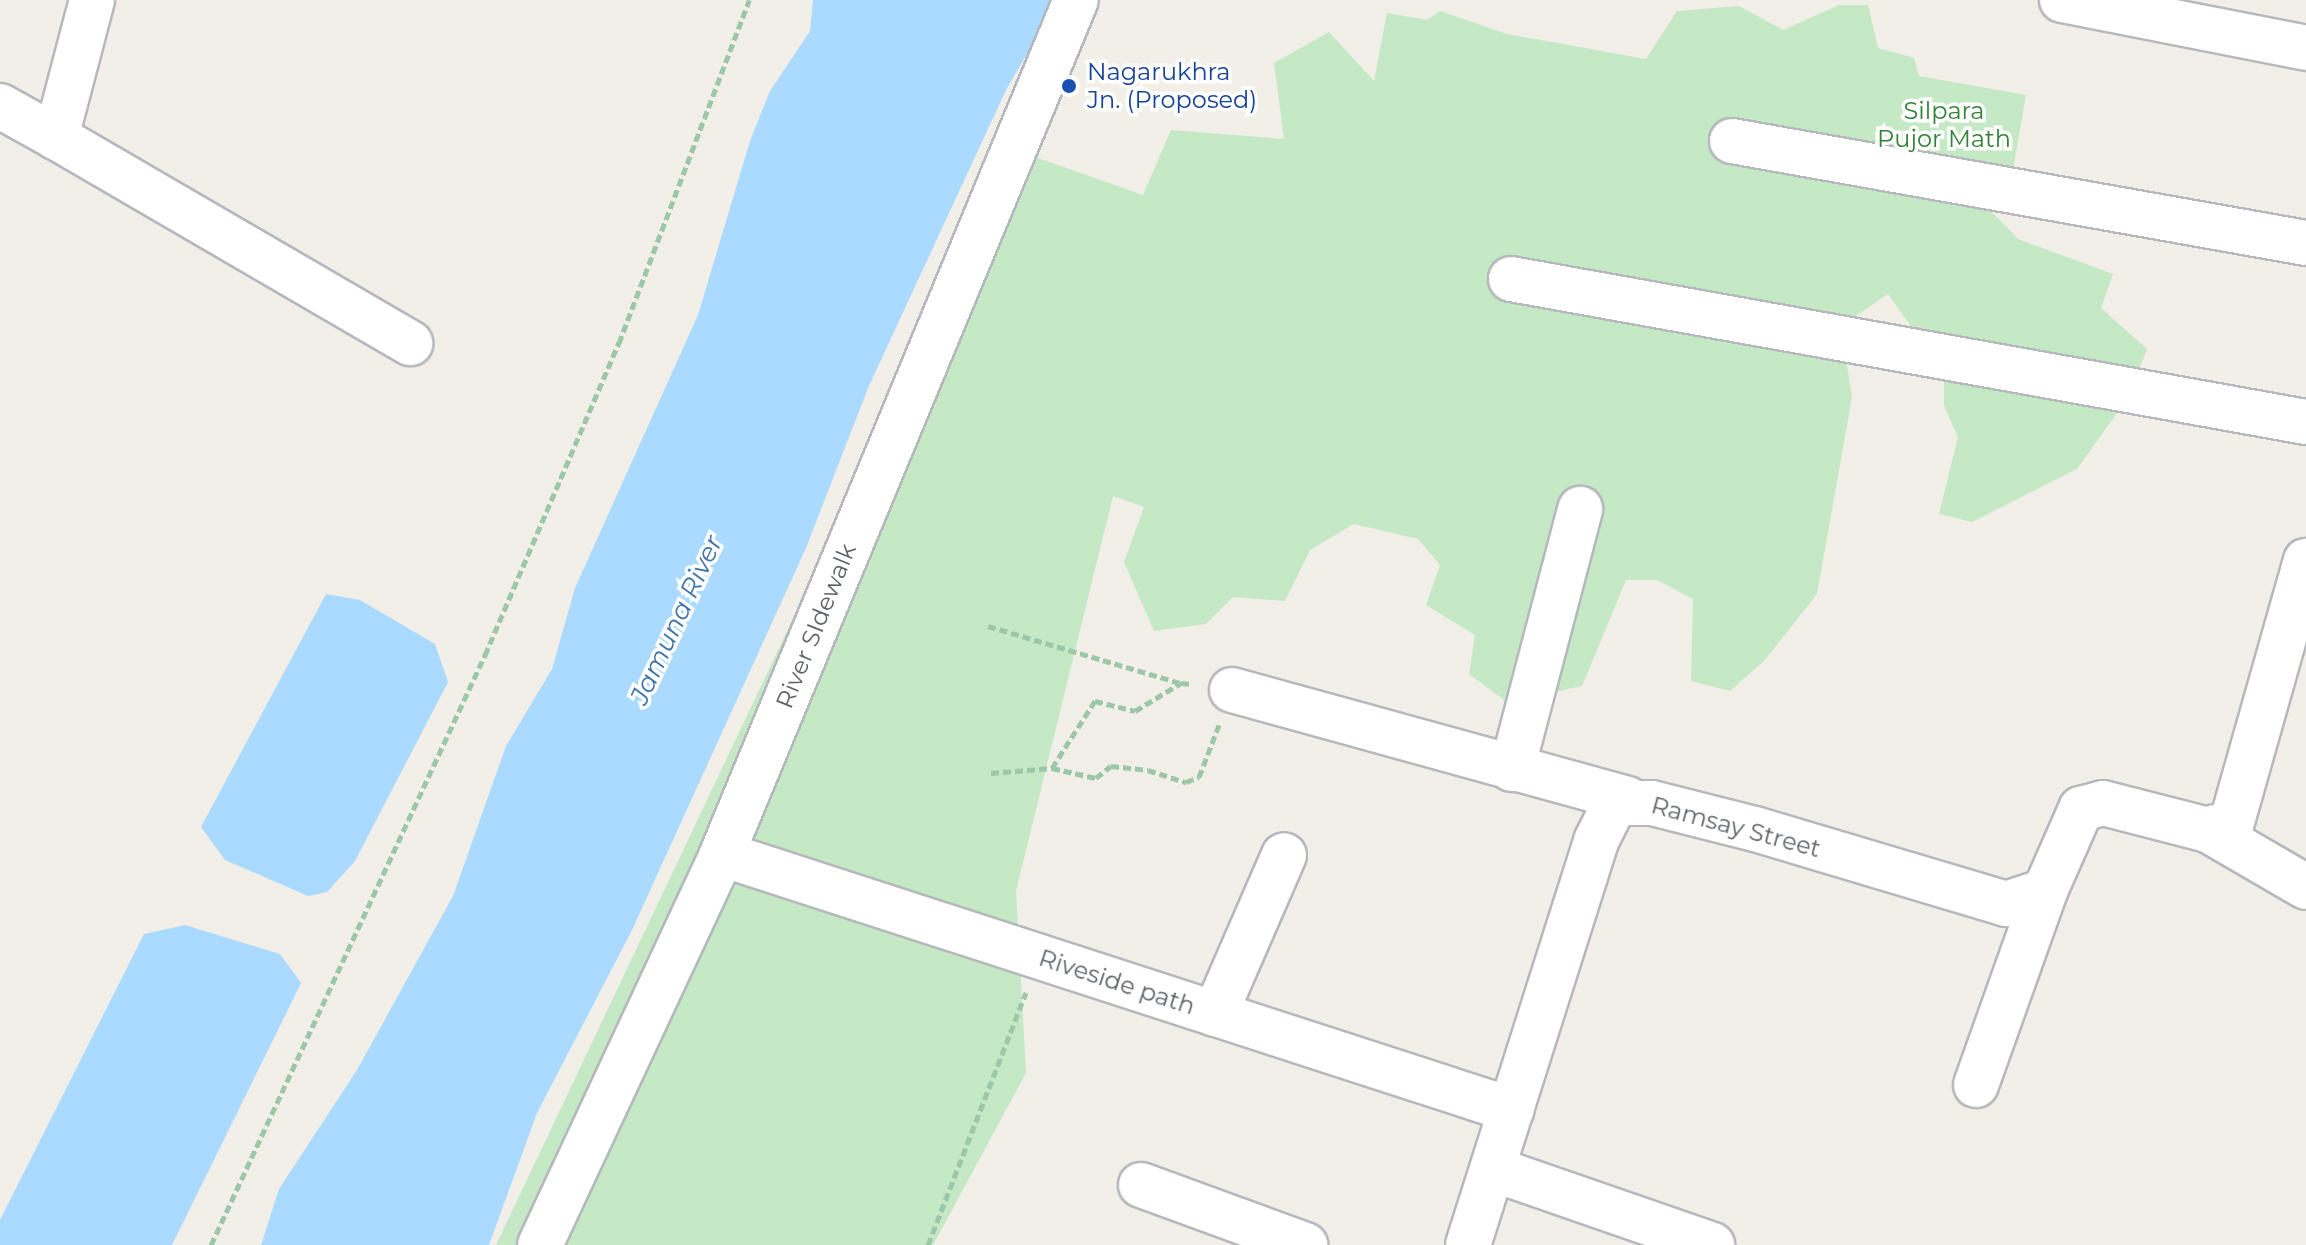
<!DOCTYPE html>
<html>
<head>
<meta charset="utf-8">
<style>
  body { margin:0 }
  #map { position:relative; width:2306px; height:1245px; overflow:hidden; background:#f1efe8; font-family:Montserrat,sans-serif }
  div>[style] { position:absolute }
  .green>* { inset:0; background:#c5e8c5 }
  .water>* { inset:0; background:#aadaff }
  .path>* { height:5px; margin-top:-2.5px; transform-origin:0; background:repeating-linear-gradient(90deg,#9cc7a9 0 8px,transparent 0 12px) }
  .roads { filter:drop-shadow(2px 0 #b5b8bc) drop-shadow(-2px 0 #b5b8bc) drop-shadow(0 2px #b5b8bc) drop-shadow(0 -2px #b5b8bc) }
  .minor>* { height:44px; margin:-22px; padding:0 22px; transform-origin:22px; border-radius:22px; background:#fff }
  .dots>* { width:22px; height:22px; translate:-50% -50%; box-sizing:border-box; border:4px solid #fff; border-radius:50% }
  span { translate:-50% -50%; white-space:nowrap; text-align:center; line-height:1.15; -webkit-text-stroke:7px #fff; paint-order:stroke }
  .transit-label { font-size:24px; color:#164399 }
  .left { translate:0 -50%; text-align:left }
  .park-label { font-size:24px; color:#348238 }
  .street-label { font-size:24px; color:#5f6368 }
  .water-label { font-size:26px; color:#4174aa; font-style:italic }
</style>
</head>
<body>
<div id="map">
  <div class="green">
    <i style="clip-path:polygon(1839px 5px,1868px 5px,1878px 48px,1914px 58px,1919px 76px,2026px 95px,2011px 182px,1941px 170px,1950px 205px,1989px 209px,2018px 239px,2113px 274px,2101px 308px,2147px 349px,2127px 399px,2077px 469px,1972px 522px,1939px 514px,1958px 437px,1944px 406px,1944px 372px,1888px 294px,1841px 326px,1852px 397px,1817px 594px,1764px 661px,1730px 691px,1691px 681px,1693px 599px,1657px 580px,1626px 580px,1582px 686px,1507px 702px,1469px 674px,1475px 635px,1426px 605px,1440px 565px,1418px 539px,1354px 524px,1310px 550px,1285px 601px,1233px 597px,1206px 624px,1154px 631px,1124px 562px,1144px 507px,1113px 496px,1016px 891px,1026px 1073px,933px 1245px,496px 1245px,789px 627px,998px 144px,1143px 195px,1171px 130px,1284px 139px,1274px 63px,1329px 32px,1374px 81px,1387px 13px,1427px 20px,1440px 11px,1507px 34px,1646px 59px,1677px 11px,1739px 6px,1783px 30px)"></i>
  </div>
  <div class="water">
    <i style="clip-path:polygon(813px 0,1058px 0,1006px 90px,868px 388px,806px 548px,632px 930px,537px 1113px,489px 1245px,261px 1245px,279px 1189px,357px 1070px,453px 896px,506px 746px,552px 669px,575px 588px,698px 315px,750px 141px,770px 91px,810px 31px)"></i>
    <i style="clip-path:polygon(326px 594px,360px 600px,435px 644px,448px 682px,355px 861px,327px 892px,308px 896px,225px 860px,201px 827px)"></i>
    <i style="clip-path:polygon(185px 925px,280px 954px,301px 983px,172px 1245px,0 1245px,0 1220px,144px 934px)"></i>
  </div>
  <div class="path">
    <i style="left:988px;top:626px;width:200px;rotate:16.5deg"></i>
    <i style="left:1052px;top:768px;width:45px;rotate:12.8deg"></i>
    <i style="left:1096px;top:778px;width:19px;rotate:-39deg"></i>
    <i style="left:1111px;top:766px;width:37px;rotate:6deg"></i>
    <i style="left:1148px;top:770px;width:40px;rotate:18deg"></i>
    <i style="left:1186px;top:782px;width:14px;rotate:-21deg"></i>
    <i style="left:1199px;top:777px;width:56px;rotate:-69deg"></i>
    <i style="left:991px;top:773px;width:61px;rotate:-4.7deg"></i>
    <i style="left:1052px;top:768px;width:80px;rotate:-57.3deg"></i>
    <i style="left:1095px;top:701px;width:41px;rotate:14deg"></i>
    <i style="left:1135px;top:711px;width:54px;rotate:-31.3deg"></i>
    <i style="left:1181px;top:683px;width:11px;rotate:5deg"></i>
    <i style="left:211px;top:1245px;width:651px;rotate:-65.09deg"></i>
    <i style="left:485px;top:655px;width:340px;rotate:-66.8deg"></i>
    <i style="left:619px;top:343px;width:367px;rotate:-69.2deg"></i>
    <i style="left:928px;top:1245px;width:271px;rotate:-68.8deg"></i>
  </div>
  <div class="roads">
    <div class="minor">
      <i style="left:92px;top:0;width:142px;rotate:104.7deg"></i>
      <i style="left:56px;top:137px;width:410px;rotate:30.2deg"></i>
      <i style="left:2062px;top:0;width:249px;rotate:11.1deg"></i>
      <i style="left:0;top:106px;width:64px;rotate:29deg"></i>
      <i style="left:1732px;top:141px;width:583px;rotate:10.08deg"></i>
      <i style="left:1511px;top:279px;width:808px;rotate:10.2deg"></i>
      <i style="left:1232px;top:690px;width:410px;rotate:15.4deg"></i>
      <i style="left:1512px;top:769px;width:269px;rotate:-75.3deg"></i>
      <i style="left:2215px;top:827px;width:8px;rotate:157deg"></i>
      <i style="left:2208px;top:830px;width:113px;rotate:30.2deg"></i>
      <i style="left:2228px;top:836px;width:286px;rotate:-74.2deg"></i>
      <i style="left:722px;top:854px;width:830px;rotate:17.95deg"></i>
      <i style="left:1215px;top:1014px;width:173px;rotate:-66.5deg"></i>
      <i style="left:1976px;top:1085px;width:206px;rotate:-70.4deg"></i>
      <i style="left:1493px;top:1169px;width:232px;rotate:19.1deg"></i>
      <i style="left:1141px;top:1185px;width:175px;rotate:20.1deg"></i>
      <i style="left:540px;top:1245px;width:431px;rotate:-65deg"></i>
      <i style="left:722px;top:854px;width:924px;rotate:-67.49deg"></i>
      <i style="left:1468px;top:1245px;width:424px;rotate:-72.4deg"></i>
      <i style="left:1596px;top:841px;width:42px;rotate:-63.4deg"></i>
      <i style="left:1615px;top:803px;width:37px"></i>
      <i style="left:1652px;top:803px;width:106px;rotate:14.2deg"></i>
      <i style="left:1755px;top:829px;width:262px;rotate:16.6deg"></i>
      <i style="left:2006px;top:904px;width:41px;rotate:-18.4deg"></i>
      <i style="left:2045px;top:891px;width:90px;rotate:-66.3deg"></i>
      <i style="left:2081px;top:809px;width:23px;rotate:-15deg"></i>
      <i style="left:2103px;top:803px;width:108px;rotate:14.4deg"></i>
    </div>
  </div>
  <div class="dots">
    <i style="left:1069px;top:86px;background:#1a4fb4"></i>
  </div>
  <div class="transit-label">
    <span class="left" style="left:1087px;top:86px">Nagarukhra<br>Jn. (Proposed)</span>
  </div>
  <div class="park-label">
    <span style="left:1944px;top:125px">Silpara<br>Pujor Math</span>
  </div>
  <div class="street-label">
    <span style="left:816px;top:626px;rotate:-68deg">River SIdewalk</span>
    <span style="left:1736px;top:827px;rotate:15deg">Ramsay Street</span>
    <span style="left:1117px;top:982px;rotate:18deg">Riveside path</span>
  </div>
  <div class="water-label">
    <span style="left:677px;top:620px;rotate:-65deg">Jamuna River</span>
  </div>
</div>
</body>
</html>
